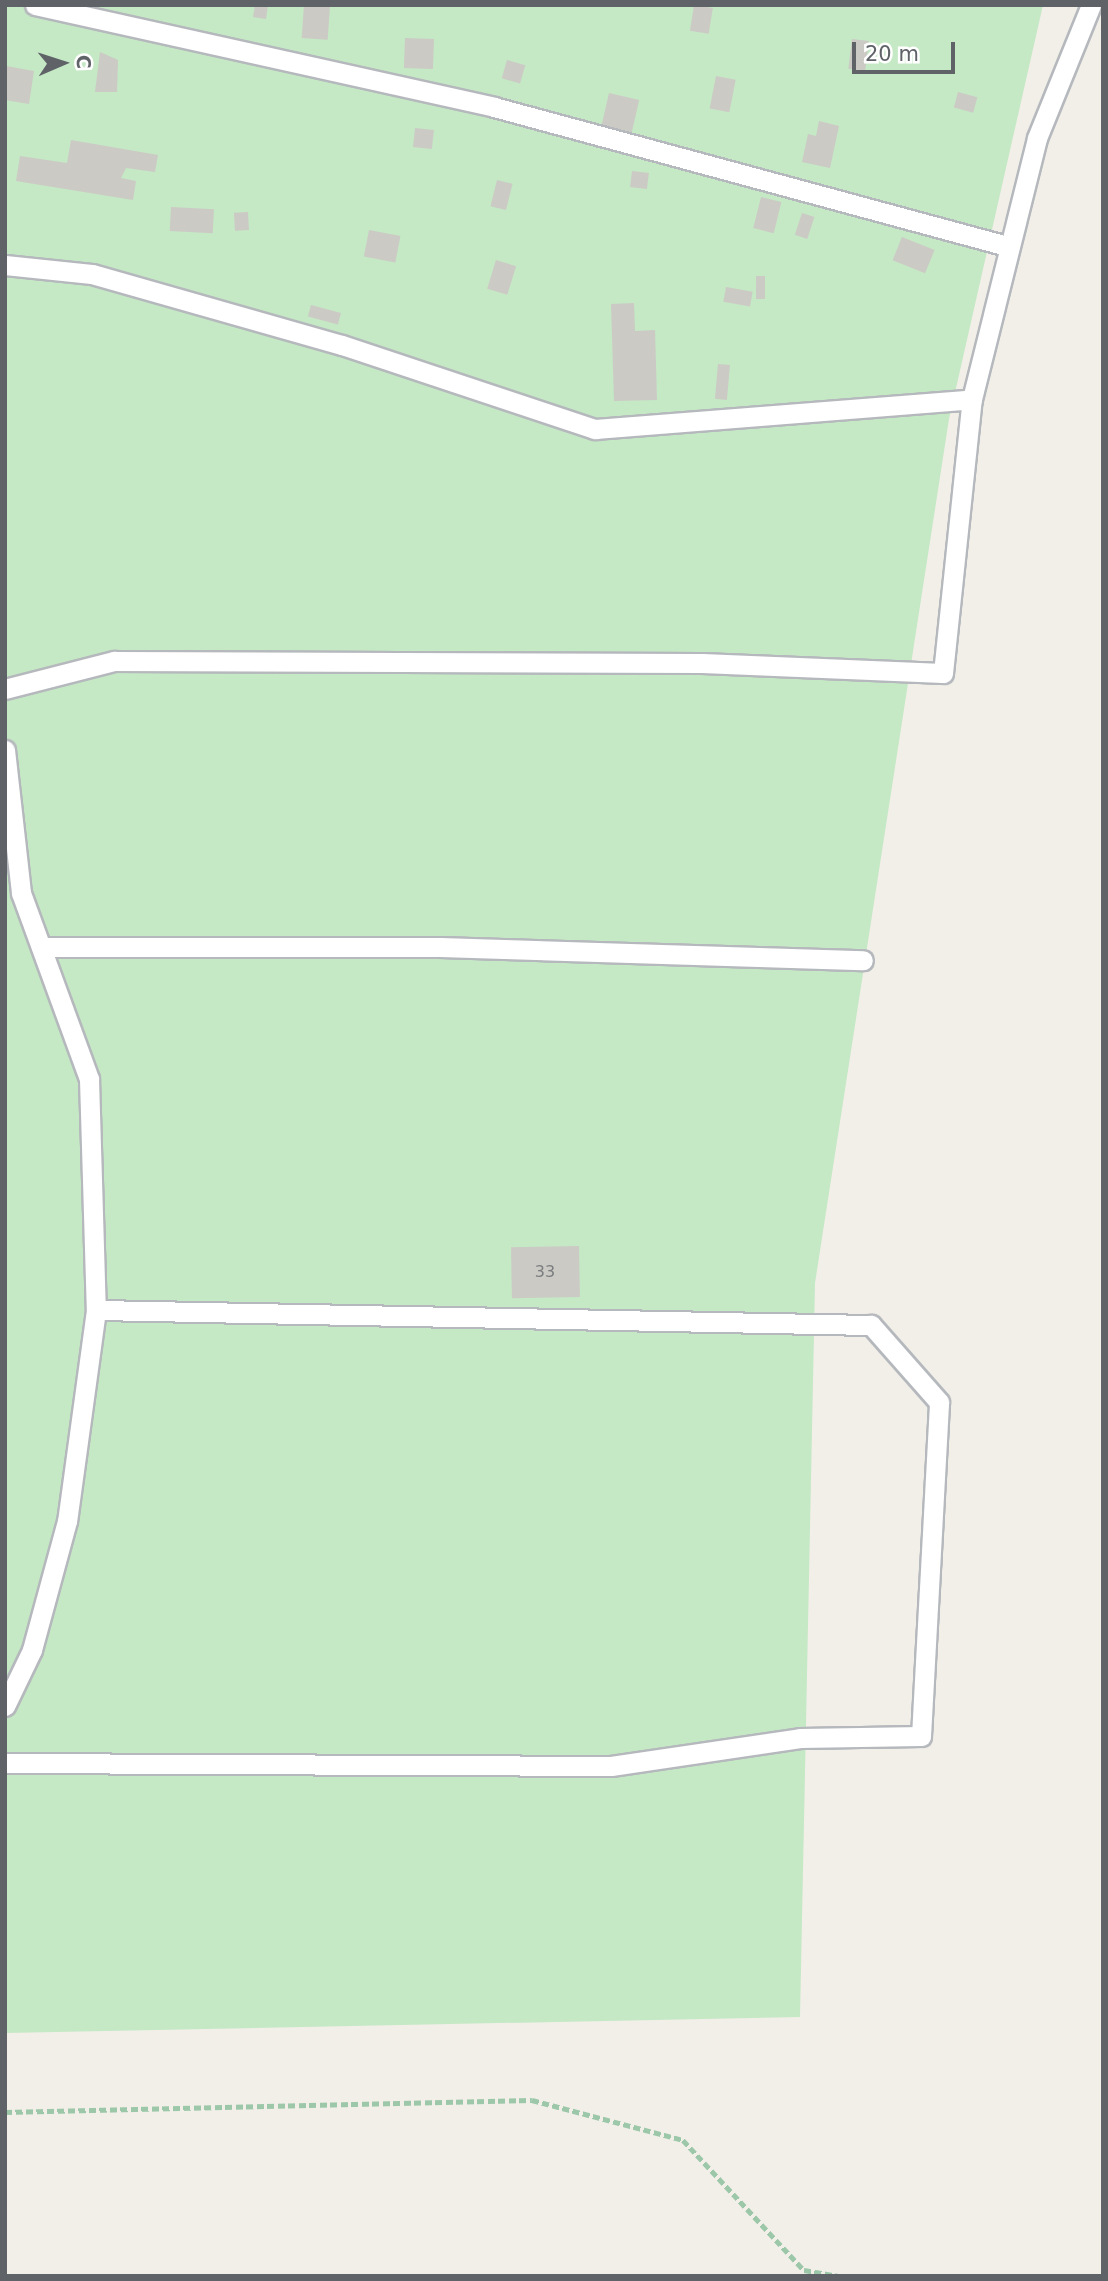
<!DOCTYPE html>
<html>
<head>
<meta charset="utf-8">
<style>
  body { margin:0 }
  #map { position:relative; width:1108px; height:2281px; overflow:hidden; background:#f1efe8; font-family:"DejaVu Sans",sans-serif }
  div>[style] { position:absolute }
  .green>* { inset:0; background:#c5e8c5 }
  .building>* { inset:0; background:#cccac5; transform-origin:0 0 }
  .path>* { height:4.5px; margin-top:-2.25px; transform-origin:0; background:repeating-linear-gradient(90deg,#9cc7a9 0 7px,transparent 0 10.5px) }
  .roads { filter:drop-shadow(2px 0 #b5b8bc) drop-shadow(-2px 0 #b5b8bc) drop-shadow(0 2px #b5b8bc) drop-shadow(0 -2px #b5b8bc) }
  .lane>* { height:19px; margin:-9.5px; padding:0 9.5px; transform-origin:9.5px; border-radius:9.5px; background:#fff }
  span { translate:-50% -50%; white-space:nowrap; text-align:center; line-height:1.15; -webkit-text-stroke:6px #fff; paint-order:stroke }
  .number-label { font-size:16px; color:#7a7d7f }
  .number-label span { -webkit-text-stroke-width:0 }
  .frame { position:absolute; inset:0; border:7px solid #5f6368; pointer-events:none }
  .north { position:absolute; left:28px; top:28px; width:70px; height:70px; -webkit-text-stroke:5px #fff; paint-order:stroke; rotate:87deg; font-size:19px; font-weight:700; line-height:28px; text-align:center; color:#5f6368 }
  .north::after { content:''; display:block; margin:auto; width:24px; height:32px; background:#5f6368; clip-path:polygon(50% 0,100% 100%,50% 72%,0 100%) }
  .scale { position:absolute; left:852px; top:42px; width:103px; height:32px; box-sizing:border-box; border:4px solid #5f6368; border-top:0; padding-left:9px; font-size:21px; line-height:24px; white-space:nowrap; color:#5f6368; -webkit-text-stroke:5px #fff; paint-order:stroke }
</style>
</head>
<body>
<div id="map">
  <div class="green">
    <i style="clip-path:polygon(5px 5px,1043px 5px,949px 419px,815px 1283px,800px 2017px,5px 2033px)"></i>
  </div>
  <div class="building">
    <i style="clip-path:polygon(255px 5px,268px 5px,266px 19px,253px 17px)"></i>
    <i style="left:304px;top:5px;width:26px;height:33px;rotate:4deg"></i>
    <i style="left:694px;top:5px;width:19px;height:26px;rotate:9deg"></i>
    <i style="left:405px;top:38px;width:29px;height:30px;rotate:2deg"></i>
    <i style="left:852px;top:39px;width:17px;height:30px;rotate:7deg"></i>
    <i style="clip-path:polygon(100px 52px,118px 60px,117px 92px,95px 92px)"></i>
    <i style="left:507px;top:60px;width:19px;height:19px;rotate:16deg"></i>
    <i style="clip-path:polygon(6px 66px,34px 71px,29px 104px,5px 100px)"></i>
    <i style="left:716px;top:76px;width:20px;height:33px;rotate:11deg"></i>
    <i style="left:958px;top:92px;width:20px;height:16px;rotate:15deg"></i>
    <i style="left:609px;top:93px;width:31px;height:33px;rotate:13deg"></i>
    <i style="clip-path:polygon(819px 121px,839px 126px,830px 168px,802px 162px,808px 134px,816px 136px)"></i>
    <i style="left:415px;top:128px;width:19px;height:19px;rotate:6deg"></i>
    <i style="clip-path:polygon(71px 140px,158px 155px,155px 172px,126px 168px,121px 178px,136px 181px,133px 200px,16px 181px,20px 156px,67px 163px)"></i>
    <i style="left:632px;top:171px;width:17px;height:16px;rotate:7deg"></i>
    <i style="left:497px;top:180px;width:16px;height:27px;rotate:14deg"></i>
    <i style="left:761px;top:197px;width:21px;height:32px;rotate:14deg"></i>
    <i style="left:171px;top:207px;width:43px;height:24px;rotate:3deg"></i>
    <i style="left:248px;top:212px;width:18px;height:14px;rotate:87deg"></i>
    <i style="left:802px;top:213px;width:13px;height:23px;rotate:18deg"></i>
    <i style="left:369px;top:230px;width:32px;height:27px;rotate:11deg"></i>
    <i style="left:902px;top:237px;width:35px;height:25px;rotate:22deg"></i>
    <i style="left:496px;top:260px;width:21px;height:30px;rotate:17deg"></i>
    <i style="left:756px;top:276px;width:9px;height:23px"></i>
    <i style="left:726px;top:287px;width:27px;height:15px;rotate:10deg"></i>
    <i style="clip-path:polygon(634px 303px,635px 331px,655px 330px,657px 400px,614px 401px,611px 304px)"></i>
    <i style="left:311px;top:305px;width:31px;height:12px;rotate:15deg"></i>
    <i style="left:718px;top:364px;width:12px;height:35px;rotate:5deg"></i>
    <i style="left:579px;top:1246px;width:51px;height:68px;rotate:89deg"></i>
  </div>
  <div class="path">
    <i style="left:5px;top:2112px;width:527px;rotate:-1.3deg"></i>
    <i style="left:532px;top:2100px;width:156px;rotate:14.8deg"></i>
    <i style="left:683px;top:2140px;width:178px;rotate:47.1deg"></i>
    <i style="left:804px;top:2270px;width:35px;rotate:10deg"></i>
  </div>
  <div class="roads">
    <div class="lane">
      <i style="left:35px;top:5px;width:470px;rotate:12.5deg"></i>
      <i style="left:494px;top:107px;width:531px;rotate:15.16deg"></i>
      <i style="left:5px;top:265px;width:87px;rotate:5.9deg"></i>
      <i style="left:92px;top:274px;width:260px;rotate:15.9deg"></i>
      <i style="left:342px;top:345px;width:267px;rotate:18.4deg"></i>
      <i style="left:595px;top:429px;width:378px;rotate:-4.5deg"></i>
      <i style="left:5px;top:689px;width:113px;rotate:-14.4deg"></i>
      <i style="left:114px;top:661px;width:588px;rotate:0.19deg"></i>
      <i style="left:702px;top:663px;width:241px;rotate:2.4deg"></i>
      <i style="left:943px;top:673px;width:276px;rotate:-84deg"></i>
      <i style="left:972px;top:399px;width:269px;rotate:-76deg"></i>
      <i style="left:1037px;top:138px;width:144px;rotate:-67.9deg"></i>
      <i style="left:5px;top:750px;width:144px;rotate:83.6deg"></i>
      <i style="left:21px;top:893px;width:198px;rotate:69.9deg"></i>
      <i style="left:89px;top:1079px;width:231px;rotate:88.3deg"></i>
      <i style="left:96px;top:1310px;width:213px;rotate:97.8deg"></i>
      <i style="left:67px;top:1521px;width:134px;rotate:105.2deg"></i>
      <i style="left:32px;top:1650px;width:62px;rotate:115.7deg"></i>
      <i style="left:41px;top:947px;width:399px"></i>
      <i style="left:440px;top:947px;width:423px;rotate:1.8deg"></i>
      <i style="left:5px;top:1763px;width:606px;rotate:0.28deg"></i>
      <i style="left:611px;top:1766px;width:191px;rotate:-8.4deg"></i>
      <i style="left:800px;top:1738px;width:121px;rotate:-0.9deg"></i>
      <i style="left:921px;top:1736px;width:334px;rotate:-86.9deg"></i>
      <i style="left:939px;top:1402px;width:103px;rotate:-131.4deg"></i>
      <i style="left:871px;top:1325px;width:775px;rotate:-178.89deg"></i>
    </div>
  </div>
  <div class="number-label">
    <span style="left:545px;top:1272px">33</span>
  </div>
  <div class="frame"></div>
  <div class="north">С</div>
  <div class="scale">20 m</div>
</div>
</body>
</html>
